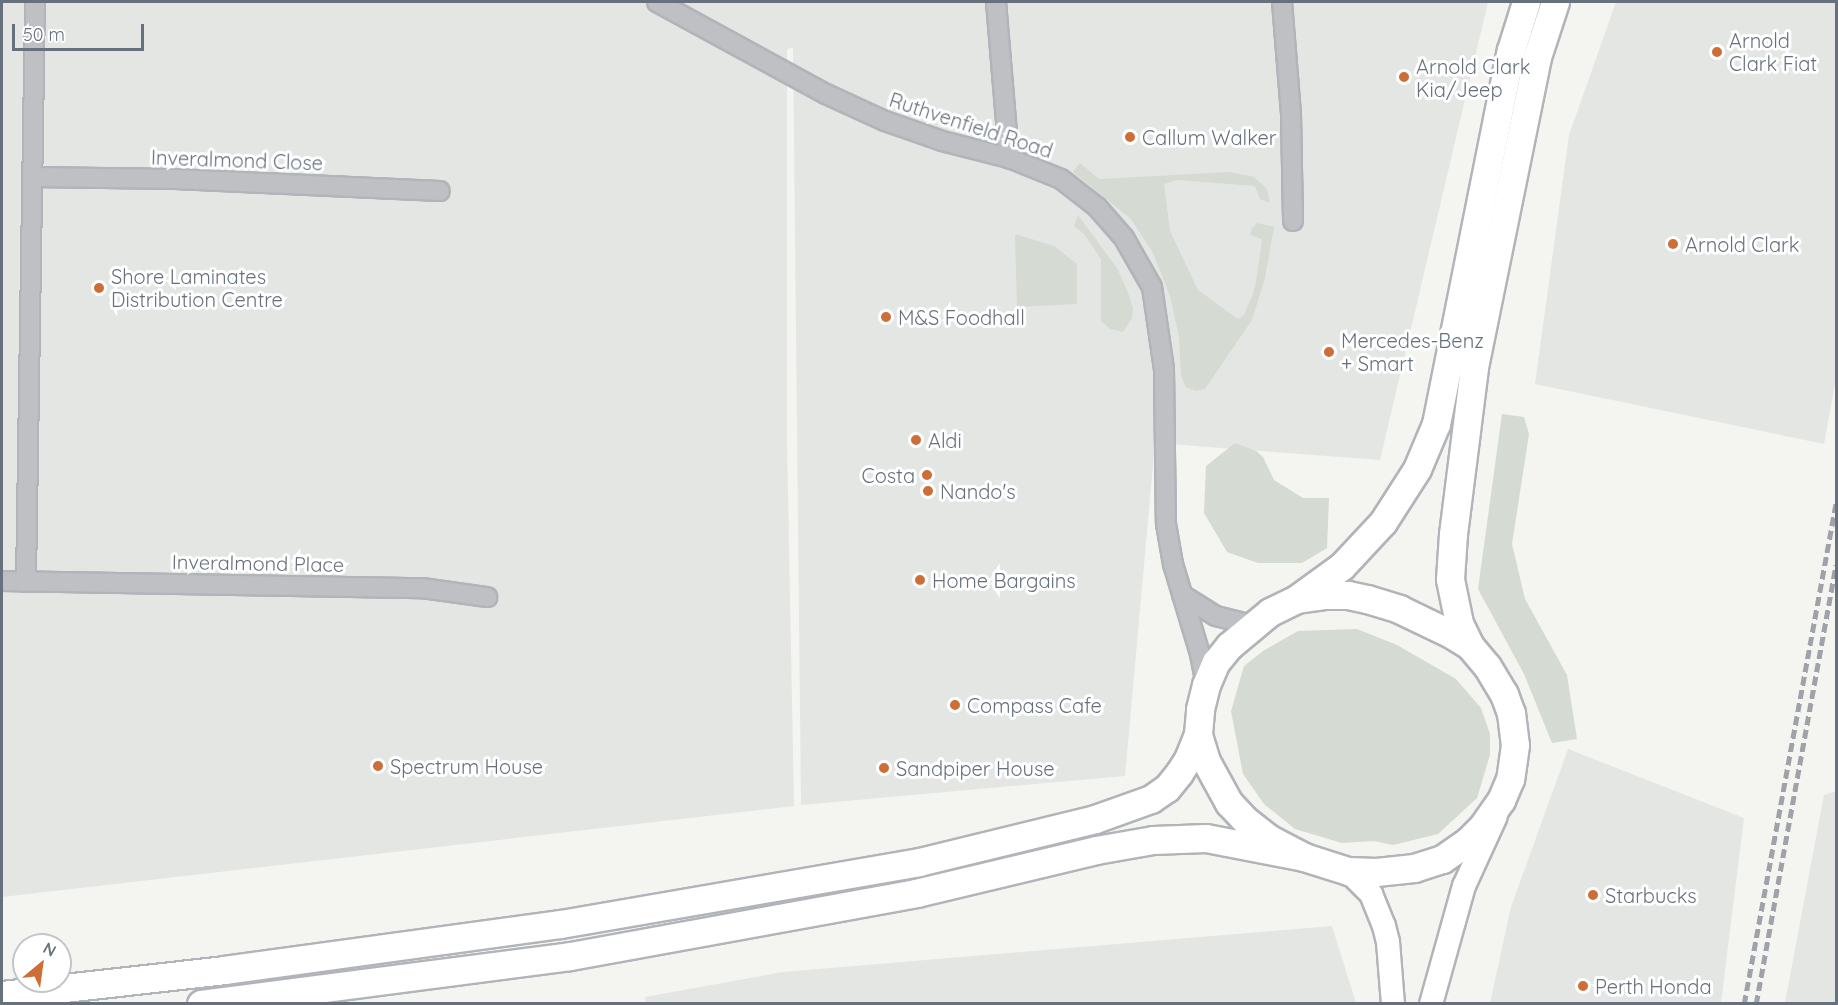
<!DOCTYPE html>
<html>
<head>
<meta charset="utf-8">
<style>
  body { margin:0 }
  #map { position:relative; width:1838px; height:1005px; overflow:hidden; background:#f4f4f1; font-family:Quicksand,sans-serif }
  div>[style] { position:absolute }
  .built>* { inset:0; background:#e4e6e4 }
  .green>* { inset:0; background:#d5dad3 }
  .roads { filter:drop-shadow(2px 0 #b1b4b8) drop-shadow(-2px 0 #b1b4b8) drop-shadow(0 2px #b1b4b8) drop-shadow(0 -2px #b1b4b8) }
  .minor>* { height:18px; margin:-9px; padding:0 9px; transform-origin:9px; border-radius:9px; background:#bec0c4 }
  .major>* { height:22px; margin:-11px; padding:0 11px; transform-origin:11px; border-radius:11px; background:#fff }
  .highway>* { height:27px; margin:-13.5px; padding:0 13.5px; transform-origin:13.5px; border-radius:13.5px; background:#fff }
  .rail>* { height:4.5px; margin-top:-2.25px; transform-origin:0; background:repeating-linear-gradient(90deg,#9fa3a9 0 9px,transparent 0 13.5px) }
  .dots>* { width:16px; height:16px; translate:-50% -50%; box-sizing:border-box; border:3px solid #fff; border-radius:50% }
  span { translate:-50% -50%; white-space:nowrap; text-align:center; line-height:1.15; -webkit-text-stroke:6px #fff; paint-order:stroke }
  .poi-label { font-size:20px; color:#67717e }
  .left { translate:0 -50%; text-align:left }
  .right { translate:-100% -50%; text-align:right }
  .street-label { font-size:20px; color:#67717e }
  .frame { position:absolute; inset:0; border:3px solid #67717e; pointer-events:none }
  .north { position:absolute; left:12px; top:933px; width:60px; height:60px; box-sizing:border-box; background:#fff; border:2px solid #c2c6cb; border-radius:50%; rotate:29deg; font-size:16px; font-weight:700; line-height:24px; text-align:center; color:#67717e }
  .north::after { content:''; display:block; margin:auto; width:21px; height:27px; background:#cd6d38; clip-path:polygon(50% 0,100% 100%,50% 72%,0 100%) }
  .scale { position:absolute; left:12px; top:24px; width:132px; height:27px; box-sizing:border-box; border:3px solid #67717e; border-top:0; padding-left:8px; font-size:18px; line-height:21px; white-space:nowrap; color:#67717e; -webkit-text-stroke:4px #fff; paint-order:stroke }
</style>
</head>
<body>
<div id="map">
  <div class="built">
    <i style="clip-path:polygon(2px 2px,1488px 2px,1380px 460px,1155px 443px,1125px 776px,801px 805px,793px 47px,787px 49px,787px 441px,794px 806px,2px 897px)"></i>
    <i style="clip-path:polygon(1616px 2px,1836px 2px,1836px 378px,1824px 444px,1535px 384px,1569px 135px)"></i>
    <i style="clip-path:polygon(1568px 749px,1744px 818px,1721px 1003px,1490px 1003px,1511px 907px)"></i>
    <i style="clip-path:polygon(1836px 791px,1836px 1003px,1785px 1003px,1824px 795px)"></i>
    <i style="clip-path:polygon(1332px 926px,1356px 1003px,646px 1004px,645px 997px,783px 972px)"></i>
  </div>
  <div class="green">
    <i style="clip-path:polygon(1080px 163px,1099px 179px,1230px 172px,1254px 177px,1267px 189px,1270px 203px,1260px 199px,1255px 186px,1177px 180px,1164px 184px,1170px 231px,1198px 290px,1238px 319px,1244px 315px,1253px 294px,1256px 282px,1262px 239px,1250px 235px,1252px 228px,1257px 223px,1274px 227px,1265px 278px,1252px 320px,1205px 389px,1196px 391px,1186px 387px,1181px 376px,1179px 337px,1170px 296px,1153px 253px,1131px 219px,1073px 172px)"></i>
    <i style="clip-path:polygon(1078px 215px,1117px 268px,1127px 290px,1133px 308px,1132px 318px,1123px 332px,1110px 329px,1101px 321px,1101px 259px,1084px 234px,1074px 226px)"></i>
    <i style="clip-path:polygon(1015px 234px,1054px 246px,1077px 264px,1077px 304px,1017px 307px)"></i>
    <i style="clip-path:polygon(1502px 414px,1524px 417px,1529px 434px,1512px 544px,1525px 599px,1567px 675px,1577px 739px,1552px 743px,1524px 674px,1478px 589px)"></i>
    <i style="clip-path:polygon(1235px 443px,1256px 451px,1263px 457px,1274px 480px,1303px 498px,1329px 498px,1327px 548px,1302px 563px,1258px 563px,1227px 552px,1204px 513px,1206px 466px)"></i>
    <i style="clip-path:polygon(1357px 629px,1397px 645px,1456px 679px,1481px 708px,1490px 734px,1490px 755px,1477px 798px,1438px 834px,1393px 845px,1374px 841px,1342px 843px,1295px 829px,1264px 804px,1243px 774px,1231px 711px,1244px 666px,1263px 651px,1298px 631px)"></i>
  </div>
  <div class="roads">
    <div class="minor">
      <i style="left:657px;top:2px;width:192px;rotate:28.6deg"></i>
      <i style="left:826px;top:94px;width:65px;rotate:24.6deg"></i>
      <i style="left:885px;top:121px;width:60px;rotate:19.3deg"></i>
      <i style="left:942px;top:141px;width:69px;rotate:14.2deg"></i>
      <i style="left:1009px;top:158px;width:56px;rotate:22deg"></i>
      <i style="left:1061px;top:179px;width:46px;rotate:37.9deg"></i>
      <i style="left:1097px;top:207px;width:41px;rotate:48.9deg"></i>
      <i style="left:1124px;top:238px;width:56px;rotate:60.3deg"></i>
      <i style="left:1152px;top:287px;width:83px;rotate:81.7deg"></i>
      <i style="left:1164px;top:369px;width:155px;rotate:89.3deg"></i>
      <i style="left:1166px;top:524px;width:41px;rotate:80.1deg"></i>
      <i style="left:1173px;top:564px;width:94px;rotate:73.3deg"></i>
      <i style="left:1200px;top:654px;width:32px;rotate:79deg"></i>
      <i style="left:996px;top:2px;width:157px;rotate:85.2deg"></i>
      <i style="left:1282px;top:2px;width:113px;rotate:85.4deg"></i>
      <i style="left:1291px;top:115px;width:106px;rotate:88.9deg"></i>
      <i style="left:32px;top:177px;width:143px;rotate:0.8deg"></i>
      <i style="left:175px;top:179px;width:265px;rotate:2.6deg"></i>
      <i style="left:2px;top:581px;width:420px;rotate:1deg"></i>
      <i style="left:422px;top:588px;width:66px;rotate:7.9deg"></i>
      <i style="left:26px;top:582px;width:580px;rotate:-89.11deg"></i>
      <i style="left:1182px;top:595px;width:40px;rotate:32deg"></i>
      <i style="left:1216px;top:616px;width:38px;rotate:14deg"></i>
    </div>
    <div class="major">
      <i style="left:1348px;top:871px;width:33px;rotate:45deg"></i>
      <i style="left:1371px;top:894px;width:35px;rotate:68deg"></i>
      <i style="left:1384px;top:926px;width:16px;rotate:76deg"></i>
      <i style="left:1388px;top:942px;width:62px;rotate:85.4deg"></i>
      <i style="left:1431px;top:1004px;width:123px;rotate:-74.4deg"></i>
      <i style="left:1464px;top:886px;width:77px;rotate:-65.4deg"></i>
    </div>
    <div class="highway">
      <i style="left:1324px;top:595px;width:24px"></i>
      <i style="left:1348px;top:595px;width:19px;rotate:12deg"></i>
      <i style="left:1367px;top:599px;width:34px;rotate:17deg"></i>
      <i style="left:1399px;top:609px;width:58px;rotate:25.7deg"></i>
      <i style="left:1451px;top:634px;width:22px;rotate:32deg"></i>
      <i style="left:1470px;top:646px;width:26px;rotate:50deg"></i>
      <i style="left:1487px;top:666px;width:33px;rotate:59deg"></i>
      <i style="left:1504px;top:694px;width:20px;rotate:70deg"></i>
      <i style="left:1511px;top:713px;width:32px;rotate:83deg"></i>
      <i style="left:1515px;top:745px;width:34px;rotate:98deg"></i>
      <i style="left:1510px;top:779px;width:23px;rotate:113deg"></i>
      <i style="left:1501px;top:800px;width:32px;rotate:125deg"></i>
      <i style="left:1483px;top:826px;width:21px;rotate:135deg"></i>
      <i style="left:1468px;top:841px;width:32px;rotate:145deg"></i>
      <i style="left:1442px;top:859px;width:29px;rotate:162deg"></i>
      <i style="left:1414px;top:868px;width:38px;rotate:174deg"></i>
      <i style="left:1376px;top:872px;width:28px;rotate:-178deg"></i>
      <i style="left:1348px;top:871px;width:46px;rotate:-162.3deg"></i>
      <i style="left:1304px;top:857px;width:41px;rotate:-152.2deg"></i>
      <i style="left:1268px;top:838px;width:28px;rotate:-142deg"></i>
      <i style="left:1246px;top:821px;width:25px;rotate:-133deg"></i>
      <i style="left:1229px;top:803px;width:48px;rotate:-118.7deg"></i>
      <i style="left:1206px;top:761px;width:28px;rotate:-107deg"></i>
      <i style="left:1198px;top:734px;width:25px;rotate:-85deg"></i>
      <i style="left:1200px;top:709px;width:25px;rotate:-76deg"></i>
      <i style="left:1206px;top:685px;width:25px;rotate:-67deg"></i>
      <i style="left:1216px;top:662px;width:21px;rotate:-51deg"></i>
      <i style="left:1229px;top:646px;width:53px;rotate:-39.7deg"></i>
      <i style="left:1270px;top:612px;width:30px;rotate:-26deg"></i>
      <i style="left:1297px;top:599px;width:27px;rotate:-8deg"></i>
      <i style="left:1298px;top:598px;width:54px;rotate:-36deg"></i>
      <i style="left:1342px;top:566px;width:60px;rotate:-47deg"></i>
      <i style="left:1383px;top:522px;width:63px;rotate:-57.3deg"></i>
      <i style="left:1417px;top:469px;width:49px;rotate:-67.1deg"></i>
      <i style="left:1436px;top:424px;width:381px;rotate:-78.7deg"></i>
      <i style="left:1511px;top:50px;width:50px;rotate:-72.6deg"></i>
      <i style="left:1470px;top:646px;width:25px;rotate:-116deg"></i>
      <i style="left:1459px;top:623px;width:45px;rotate:-101.6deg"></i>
      <i style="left:1450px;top:579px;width:45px;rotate:-86.2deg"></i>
      <i style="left:1453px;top:534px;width:168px;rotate:-82.8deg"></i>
      <i style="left:1474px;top:367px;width:316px;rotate:-78.5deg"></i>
      <i style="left:1537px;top:57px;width:58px;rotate:-71.9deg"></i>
      <i style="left:2px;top:995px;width:223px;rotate:-6.4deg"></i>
      <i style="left:224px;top:970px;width:340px;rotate:-7.8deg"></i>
      <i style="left:561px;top:924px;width:363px;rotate:-9.8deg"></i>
      <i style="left:919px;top:862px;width:181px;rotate:-13.7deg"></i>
      <i style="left:1095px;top:819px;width:59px;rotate:-19.7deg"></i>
      <i style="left:1151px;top:799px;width:19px;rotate:-35deg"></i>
      <i style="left:1167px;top:788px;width:19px;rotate:-51deg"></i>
      <i style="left:1179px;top:773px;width:17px;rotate:-57deg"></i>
      <i style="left:1188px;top:759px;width:27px;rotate:-68deg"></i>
      <i style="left:201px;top:1004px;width:372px;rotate:-7.4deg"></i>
      <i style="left:570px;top:956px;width:352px;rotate:-10.3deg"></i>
      <i style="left:916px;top:893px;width:185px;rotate:-13.4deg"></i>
      <i style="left:1096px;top:850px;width:58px;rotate:-10deg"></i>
      <i style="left:1153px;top:840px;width:53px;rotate:-2.2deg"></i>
      <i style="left:1206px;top:838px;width:100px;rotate:11deg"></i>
    </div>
  </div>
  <div class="rail">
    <i style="left:1744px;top:1004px;width:510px;rotate:-79.61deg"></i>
    <i style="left:1756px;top:1004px;width:446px;rotate:-79.7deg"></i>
  </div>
  <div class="dots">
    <i style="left:1717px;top:52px;background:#cd6d38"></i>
    <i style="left:1404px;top:77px;background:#cd6d38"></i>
    <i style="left:1130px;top:137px;background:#cd6d38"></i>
    <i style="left:1673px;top:244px;background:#cd6d38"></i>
    <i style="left:99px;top:288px;background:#cd6d38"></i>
    <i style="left:886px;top:317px;background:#cd6d38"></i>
    <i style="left:1329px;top:352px;background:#cd6d38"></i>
    <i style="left:916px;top:440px;background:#cd6d38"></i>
    <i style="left:927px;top:475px;background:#cd6d38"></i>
    <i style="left:928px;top:491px;background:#cd6d38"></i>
    <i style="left:920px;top:580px;background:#cd6d38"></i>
    <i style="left:955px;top:705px;background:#cd6d38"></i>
    <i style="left:378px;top:766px;background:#cd6d38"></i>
    <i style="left:884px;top:768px;background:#cd6d38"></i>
    <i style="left:1593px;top:895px;background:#cd6d38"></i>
    <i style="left:1583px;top:986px;background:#cd6d38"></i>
  </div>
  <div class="poi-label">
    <span class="left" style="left:1729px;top:52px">Arnold<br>Clark Fiat</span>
    <span class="left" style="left:1416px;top:78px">Arnold Clark<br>Kia/Jeep</span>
    <span class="left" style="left:1142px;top:137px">Callum Walker</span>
    <span class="left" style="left:1685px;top:244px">Arnold Clark</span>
    <span class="left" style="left:111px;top:288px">Shore Laminates<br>Distribution Centre</span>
    <span class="left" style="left:898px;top:317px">M&amp;S Foodhall</span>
    <span class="left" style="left:1341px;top:352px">Mercedes-Benz<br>+ Smart</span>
    <span class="left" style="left:928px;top:440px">Aldi</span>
    <span class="right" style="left:915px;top:475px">Costa</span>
    <span class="left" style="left:940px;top:491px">Nando's</span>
    <span class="left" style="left:932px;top:580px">Home Bargains</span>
    <span class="left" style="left:967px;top:705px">Compass Cafe</span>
    <span class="left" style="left:390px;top:766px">Spectrum House</span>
    <span class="left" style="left:896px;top:768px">Sandpiper House</span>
    <span class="left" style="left:1605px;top:895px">Starbucks</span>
    <span class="left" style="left:1595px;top:986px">Perth Honda</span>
  </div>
  <div class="street-label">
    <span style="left:971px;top:125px;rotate:18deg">Ruthvenfield Road</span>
    <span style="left:237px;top:160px;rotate:2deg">Inveralmond Close</span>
    <span style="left:258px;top:563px;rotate:1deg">Inveralmond Place</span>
  </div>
  <div class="frame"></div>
  <div class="north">N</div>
  <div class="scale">50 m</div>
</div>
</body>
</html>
